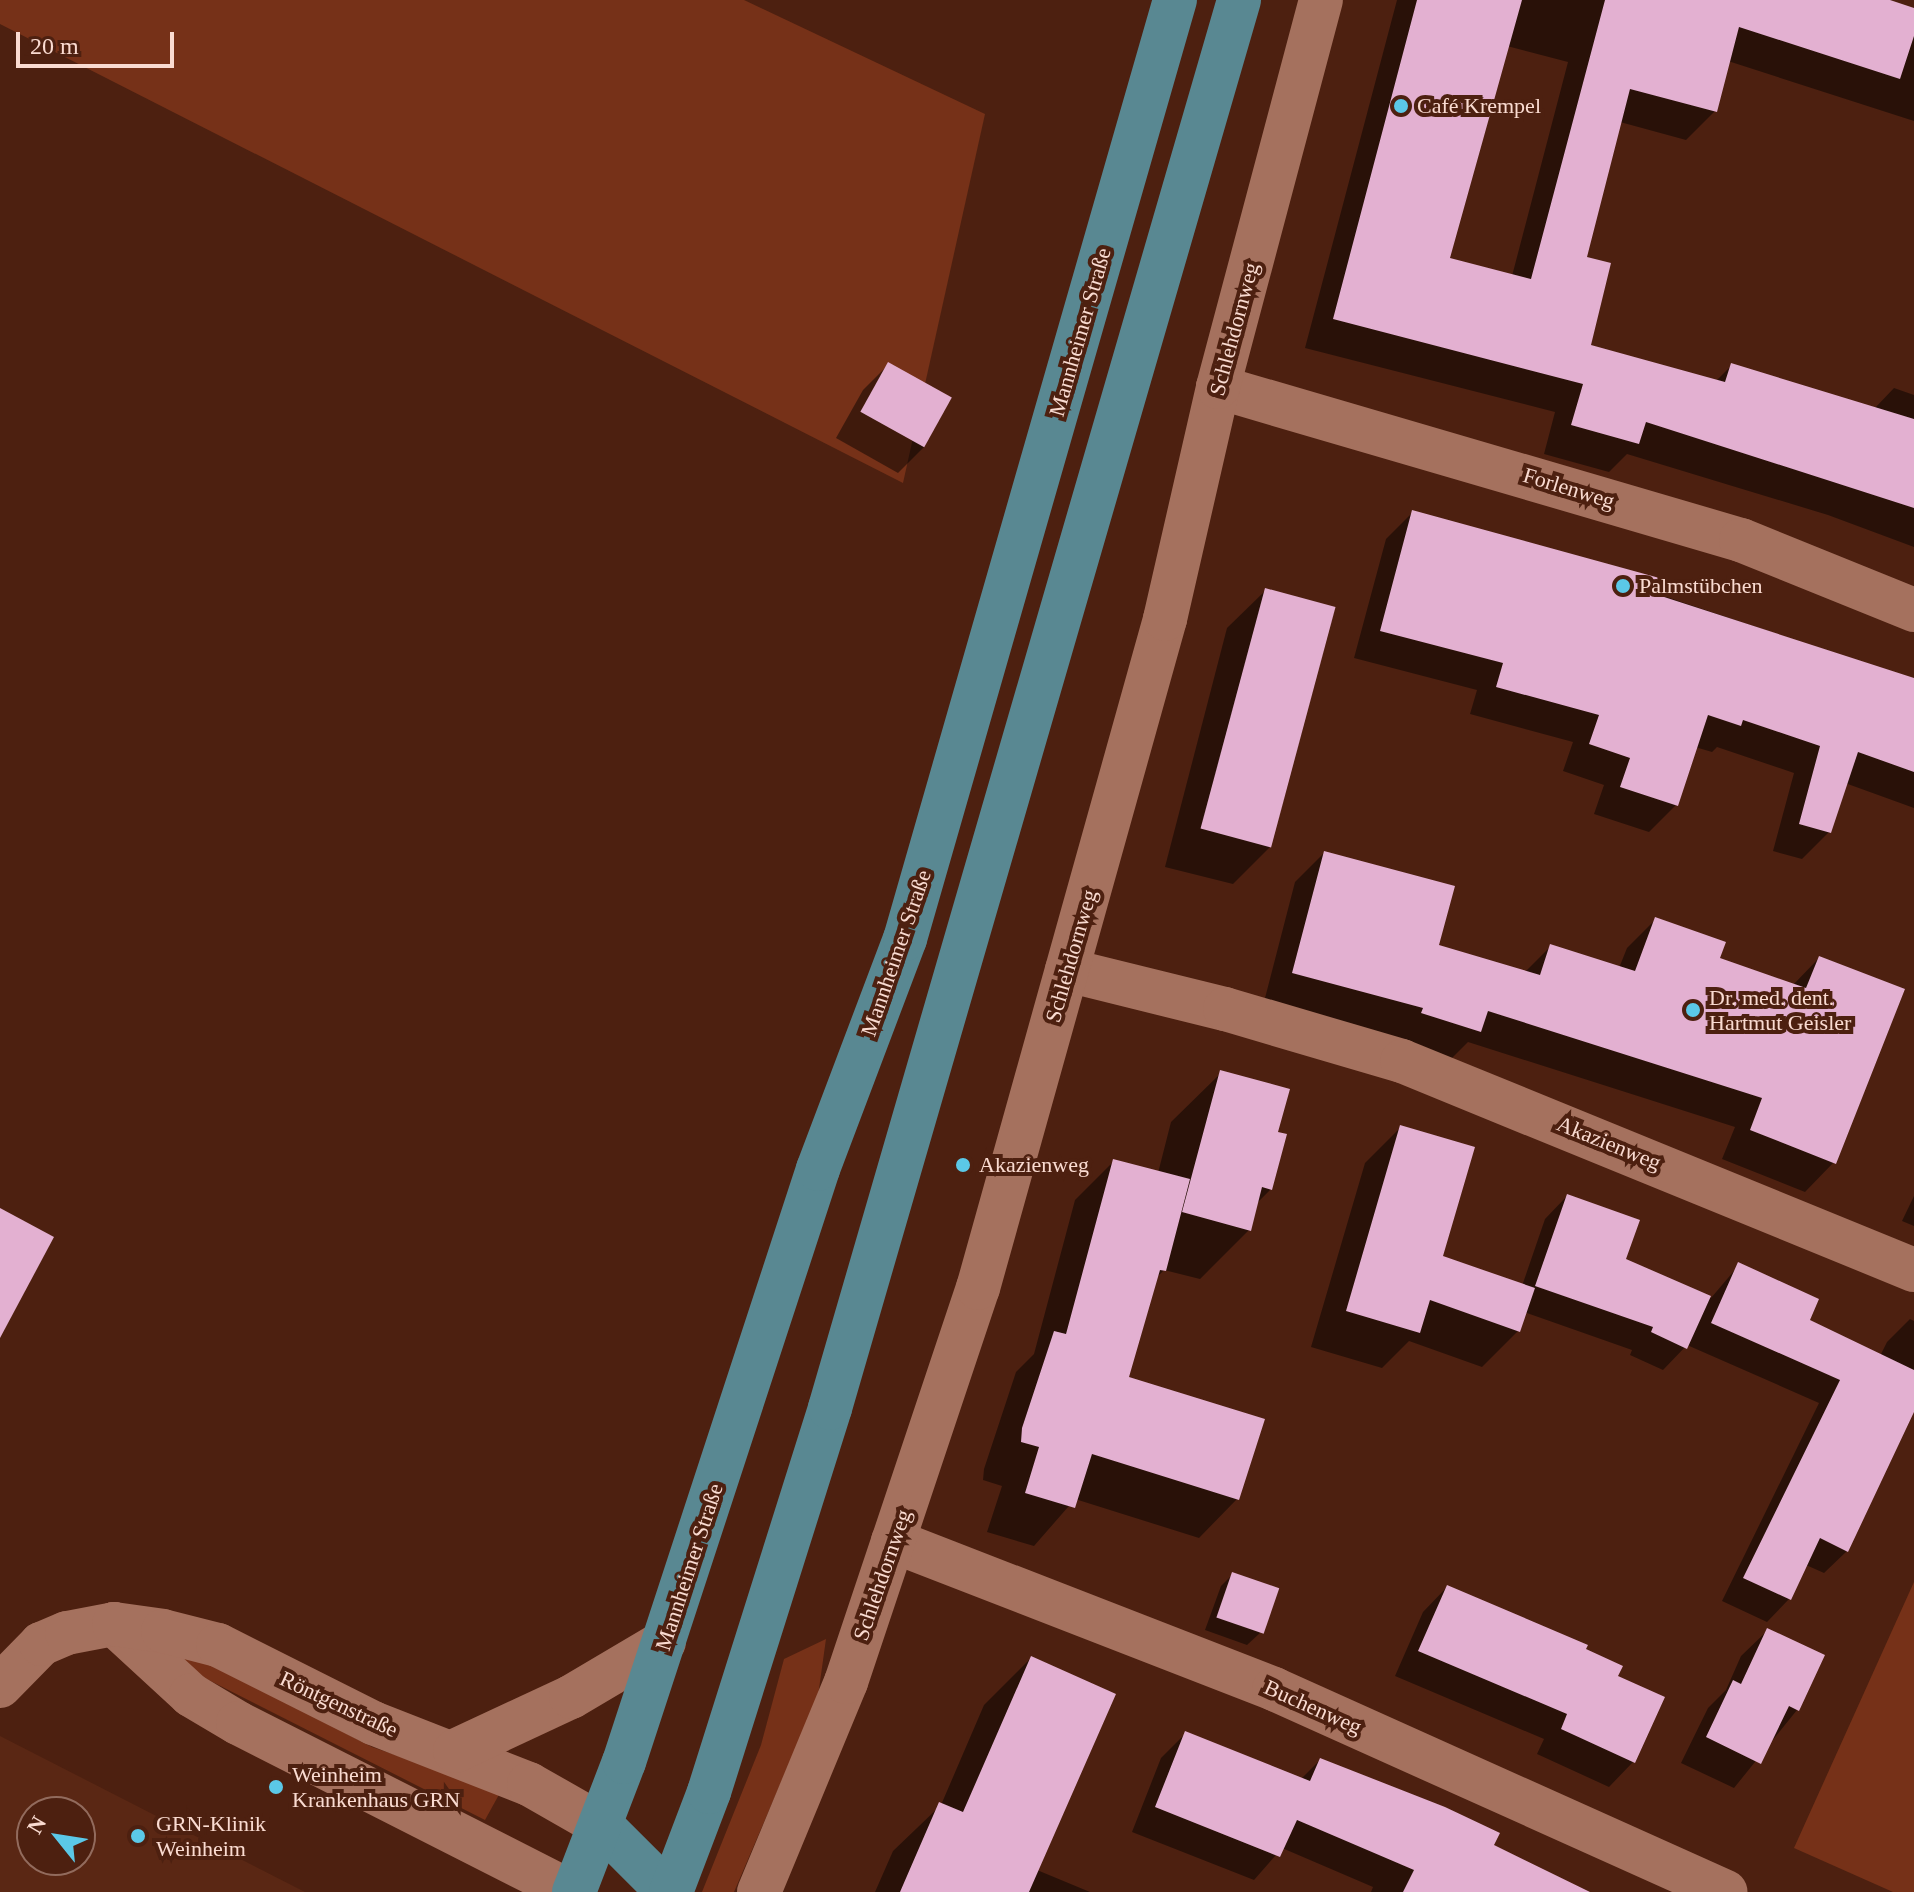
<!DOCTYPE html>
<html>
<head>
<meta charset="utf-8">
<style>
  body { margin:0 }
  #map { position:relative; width:1914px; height:1892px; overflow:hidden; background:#4d2010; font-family:Georgia,serif }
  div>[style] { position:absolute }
  .built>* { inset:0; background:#5a2714 }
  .green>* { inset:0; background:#763118 }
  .shadow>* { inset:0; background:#0007 }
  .building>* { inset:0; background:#e3b0d1; transform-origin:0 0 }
  .minor>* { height:44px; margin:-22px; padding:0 22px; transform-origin:22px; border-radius:22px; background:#a5715e }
  .major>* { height:44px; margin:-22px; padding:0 22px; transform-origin:22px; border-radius:22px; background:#598892 }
  .dots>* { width:22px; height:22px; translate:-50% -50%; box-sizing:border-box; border:4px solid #4d2010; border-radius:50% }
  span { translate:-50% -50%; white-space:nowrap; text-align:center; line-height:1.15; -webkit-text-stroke:8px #4d2010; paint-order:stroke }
  .poi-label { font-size:22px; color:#fadbd1 }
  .left { translate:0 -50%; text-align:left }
  .street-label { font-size:22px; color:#fadbd1 }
  .north { position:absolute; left:16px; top:1796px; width:80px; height:80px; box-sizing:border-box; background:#4d2010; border:2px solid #926b5d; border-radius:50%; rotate:300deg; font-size:22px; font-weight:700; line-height:32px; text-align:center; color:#fadbd1 }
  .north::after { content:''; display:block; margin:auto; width:28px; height:36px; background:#5bc8e7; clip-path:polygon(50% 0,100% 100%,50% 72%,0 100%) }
  .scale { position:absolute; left:16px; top:32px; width:158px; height:36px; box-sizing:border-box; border:4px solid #fadbd1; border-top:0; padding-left:10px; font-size:24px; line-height:28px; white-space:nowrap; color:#fadbd1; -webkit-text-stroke:6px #4d2010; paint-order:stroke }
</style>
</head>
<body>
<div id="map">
  <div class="built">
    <i style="clip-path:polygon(evenodd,0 1736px,305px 1892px,0 1892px,0 1736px,32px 1812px,80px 1812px,80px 1860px,32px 1860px,32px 1812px)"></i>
  </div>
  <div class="green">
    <i style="clip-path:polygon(0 0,744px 0,985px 114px,903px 483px,0 24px)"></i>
    <i style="clip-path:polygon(1914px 1582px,1914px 1892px,1893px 1892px,1794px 1848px)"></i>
    <i style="clip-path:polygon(826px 1639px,818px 1696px,734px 1892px,702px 1892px,761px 1745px,784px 1659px)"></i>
    <i style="clip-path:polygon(186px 1649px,372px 1747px,501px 1791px,485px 1820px,179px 1665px)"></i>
  </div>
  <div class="shadow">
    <i style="clip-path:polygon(evenodd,1397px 0,1883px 0,1914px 10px,1914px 121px,1728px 61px,1715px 111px,1686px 140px,1620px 122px,1585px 259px,1588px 346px,1715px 382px,1731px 366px,1874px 409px,1894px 388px,1914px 395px,1914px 547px,1828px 515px,1627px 454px,1609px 472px,1544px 454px,1555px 412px,1305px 348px,1397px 0,1507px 46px,1568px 62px,1512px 276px,1448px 259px,1507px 46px)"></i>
    <i style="clip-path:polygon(888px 365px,924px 447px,898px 473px,836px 438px,863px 390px)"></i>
    <i style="clip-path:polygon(1413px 512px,1914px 680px,1914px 808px,1845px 783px,1829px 832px,1802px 859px,1773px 851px,1794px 773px,1717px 747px,1712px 752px,1695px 747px,1676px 805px,1649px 832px,1594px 814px,1604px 785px,1563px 771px,1573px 742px,1470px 714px,1477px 690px,1354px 658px,1386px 539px)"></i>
    <i style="clip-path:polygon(1266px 590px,1271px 846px,1233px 884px,1165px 867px,1227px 628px)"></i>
    <i style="clip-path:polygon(1324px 853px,1437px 946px,1524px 973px,1551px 946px,1619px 968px,1627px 948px,1656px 919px,1718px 959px,1792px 986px,1819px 958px,1834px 1162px,1805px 1192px,1722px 1159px,1735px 1127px,1468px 1042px,1450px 1060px,1264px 1002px,1295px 882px)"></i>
    <i style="clip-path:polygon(1221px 1073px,1275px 1134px,1271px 1189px,1256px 1204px,1249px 1230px,1200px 1279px,1164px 1270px,1155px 1279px,1127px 1378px,1237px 1499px,1199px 1538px,1075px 1499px,1034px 1546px,987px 1532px,1002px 1486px,983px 1480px,984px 1469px,1016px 1372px,1034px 1354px,1075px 1200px,1114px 1161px,1158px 1173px,1171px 1122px)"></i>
    <i style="clip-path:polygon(1401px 1127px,1440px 1257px,1522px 1286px,1545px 1219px,1567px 1196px,1624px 1260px,1711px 1298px,1739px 1265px,1807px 1321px,1880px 1356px,1887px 1342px,1910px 1319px,1914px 1321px,1914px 1408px,1847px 1551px,1824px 1573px,1806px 1565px,1789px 1599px,1767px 1622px,1722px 1601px,1819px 1403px,1687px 1345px,1663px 1370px,1630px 1355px,1632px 1350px,1524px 1312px,1518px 1331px,1482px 1367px,1409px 1341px,1382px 1368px,1311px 1347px,1365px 1163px)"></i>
    <i style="clip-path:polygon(1914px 1196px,1914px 1226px,1902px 1221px)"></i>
    <i style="clip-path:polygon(1233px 1574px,1260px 1633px,1247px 1645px,1205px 1630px,1221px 1586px)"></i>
    <i style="clip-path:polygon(1447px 1587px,1584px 1650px,1615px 1677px,1633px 1762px,1609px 1787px,1537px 1754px,1544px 1739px,1395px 1676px,1423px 1612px)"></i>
    <i style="clip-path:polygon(1767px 1631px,1797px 1710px,1734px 1788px,1681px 1763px,1708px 1708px,1726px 1690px,1741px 1656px)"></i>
    <i style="clip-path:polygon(1031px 1658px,1037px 1870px,1090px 1892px,875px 1892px,893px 1851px,941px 1805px,984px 1705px)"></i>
    <i style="clip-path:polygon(1186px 1733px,1301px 1779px,1320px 1760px,1586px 1892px,1371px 1892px,1373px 1887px,1282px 1848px,1254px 1880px,1132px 1832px,1161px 1758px)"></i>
  </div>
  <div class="building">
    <i style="clip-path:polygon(1417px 0,1522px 0,1450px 258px,1531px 279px,1605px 0,1890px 0,1914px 8px,1914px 36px,1900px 79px,1739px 27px,1717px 112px,1630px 89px,1587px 257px,1611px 263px,1591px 345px,1725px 382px,1731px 363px,1914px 419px,1914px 508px,1646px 422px,1639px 444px,1571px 425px,1583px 384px,1333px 319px)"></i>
    <i style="left:888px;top:362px;width:73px;height:57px;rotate:29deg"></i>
    <i style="clip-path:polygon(1412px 510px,1663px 579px,1658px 595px,1914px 678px,1914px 772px,1858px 752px,1831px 833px,1799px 824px,1820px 746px,1743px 720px,1741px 726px,1708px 715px,1678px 806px,1620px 787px,1630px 758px,1589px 744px,1599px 715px,1496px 687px,1503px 663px,1380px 631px)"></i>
    <i style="left:1265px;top:588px;width:73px;height:249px;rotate:15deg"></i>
    <i style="clip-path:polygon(1324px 851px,1455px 886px,1439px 945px,1540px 975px,1550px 944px,1635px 971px,1655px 917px,1726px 942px,1720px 958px,1806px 988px,1819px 956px,1905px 989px,1836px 1164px,1750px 1130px,1762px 1098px,1488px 1011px,1481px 1032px,1421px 1013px,1423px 1008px,1292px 973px)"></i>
    <i style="clip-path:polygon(1220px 1070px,1290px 1089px,1278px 1132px,1287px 1134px,1272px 1190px,1262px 1187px,1251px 1231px,1182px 1212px)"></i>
    <i style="clip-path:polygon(1400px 1125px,1475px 1147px,1443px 1256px,1535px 1288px,1520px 1332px,1430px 1300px,1420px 1333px,1346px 1311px)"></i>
    <i style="clip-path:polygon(1113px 1159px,1190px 1179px,1166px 1271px,1160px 1270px,1129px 1377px,1265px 1419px,1239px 1500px,1092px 1454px,1075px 1508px,1025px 1493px,1039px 1447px,1021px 1442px,1022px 1428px,1054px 1331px,1066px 1334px)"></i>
    <i style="clip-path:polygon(1567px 1194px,1640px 1220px,1626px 1259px,1711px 1296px,1687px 1349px,1651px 1332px,1653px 1327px,1535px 1286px)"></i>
    <i style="clip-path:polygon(0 1208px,54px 1237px,0 1338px)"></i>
    <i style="clip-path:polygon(1738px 1262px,1819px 1299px,1810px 1320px,1914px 1370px,1914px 1412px,1848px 1552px,1820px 1538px,1791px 1600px,1743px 1578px,1840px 1380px,1711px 1323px)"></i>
    <i style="left:1232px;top:1572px;width:50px;height:48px;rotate:19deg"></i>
    <i style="clip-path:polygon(1447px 1585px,1588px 1645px,1586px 1649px,1623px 1666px,1618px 1676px,1665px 1697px,1635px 1763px,1561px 1729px,1567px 1714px,1418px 1651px)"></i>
    <i style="clip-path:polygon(1767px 1628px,1825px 1655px,1799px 1711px,1789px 1706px,1761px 1764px,1706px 1737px,1733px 1680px,1741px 1684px)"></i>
    <i style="clip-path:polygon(1031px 1656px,1116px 1694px,1029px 1892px,900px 1892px,939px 1802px,963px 1812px)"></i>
    <i style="clip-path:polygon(1185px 1731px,1310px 1781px,1320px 1758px,1445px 1807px,1500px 1833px,1494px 1845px,1590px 1892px,1403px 1892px,1414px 1870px,1297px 1820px,1280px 1857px,1155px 1807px)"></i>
  </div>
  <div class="minor">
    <i style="left:1218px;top:387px;width:545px;rotate:16.31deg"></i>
    <i style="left:1741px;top:540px;width:187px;rotate:22deg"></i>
    <i style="left:1067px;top:970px;width:163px;rotate:13.9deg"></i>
    <i style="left:1225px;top:1009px;width:184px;rotate:16.4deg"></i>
    <i style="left:1402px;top:1061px;width:553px;rotate:22.21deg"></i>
    <i style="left:893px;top:1541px;width:409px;rotate:21.2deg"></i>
    <i style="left:1274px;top:1689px;width:495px;rotate:24.2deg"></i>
    <i style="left:114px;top:1624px;width:105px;rotate:42.7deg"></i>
    <i style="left:191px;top:1695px;width:55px;rotate:30.8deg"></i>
    <i style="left:238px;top:1723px;width:373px;rotate:26.9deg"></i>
    <i style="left:0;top:1686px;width:59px;rotate:-45.7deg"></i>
    <i style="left:41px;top:1644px;width:28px;rotate:-23deg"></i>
    <i style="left:67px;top:1633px;width:48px;rotate:-10.8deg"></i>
    <i style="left:114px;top:1624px;width:49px;rotate:8.1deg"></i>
    <i style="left:163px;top:1631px;width:57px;rotate:14.3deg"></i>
    <i style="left:218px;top:1645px;width:174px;rotate:26.7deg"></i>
    <i style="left:373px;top:1723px;width:168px;rotate:21.4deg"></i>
    <i style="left:529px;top:1784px;width:83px;rotate:29.7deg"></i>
    <i style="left:455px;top:1751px;width:128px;rotate:-25deg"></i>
    <i style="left:571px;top:1697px;width:108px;rotate:-30.6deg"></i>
    <i style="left:759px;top:1892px;width:227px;rotate:-67.5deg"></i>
    <i style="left:846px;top:1682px;width:416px;rotate:-71.5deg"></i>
    <i style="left:978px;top:1288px;width:695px;rotate:-74.38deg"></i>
    <i style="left:1165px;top:619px;width:238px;rotate:-77.1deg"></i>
    <i style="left:1218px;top:387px;width:400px;rotate:-75.1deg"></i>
  </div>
  <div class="major">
    <i style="left:601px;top:1825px;width:95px;rotate:45deg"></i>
    <i style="left:574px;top:1892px;width:139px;rotate:-69deg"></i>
    <i style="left:624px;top:1762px;width:624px;rotate:-71.88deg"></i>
    <i style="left:818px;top:1169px;width:246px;rotate:-69.3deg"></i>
    <i style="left:905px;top:939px;width:977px;rotate:-73.96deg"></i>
    <i style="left:671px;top:1892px;width:107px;rotate:-69.2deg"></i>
    <i style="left:709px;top:1792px;width:403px;rotate:-72.5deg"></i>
    <i style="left:830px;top:1408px;width:1466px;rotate:-73.8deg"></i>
  </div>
  <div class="dots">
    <i style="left:1401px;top:106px;background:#5bc8e7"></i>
    <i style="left:1623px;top:586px;background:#5bc8e7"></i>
    <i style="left:1693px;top:1010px;background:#5bc8e7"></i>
    <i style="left:963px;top:1165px;background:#5bc8e7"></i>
    <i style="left:276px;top:1787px;background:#5bc8e7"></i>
    <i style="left:138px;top:1836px;background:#5bc8e7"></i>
  </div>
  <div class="poi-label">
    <span class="left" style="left:1417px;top:106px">Café Krempel</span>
    <span class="left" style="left:1639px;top:586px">Palmstübchen</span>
    <span class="left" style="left:1709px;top:1010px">Dr. med. dent.<br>Hartmut Geisler</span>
    <span class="left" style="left:979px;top:1165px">Akazienweg</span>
    <span class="left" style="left:292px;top:1787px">Weinheim<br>Krankenhaus GRN</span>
    <span class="left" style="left:156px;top:1836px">GRN-Klinik<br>Weinheim</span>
  </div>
  <div class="street-label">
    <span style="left:1234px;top:329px;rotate:-75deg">Schlehdornweg</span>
    <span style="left:1080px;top:332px;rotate:-74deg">Mannheimer Straße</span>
    <span style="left:1569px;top:488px;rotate:17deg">Forlenweg</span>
    <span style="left:896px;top:953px;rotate:-71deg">Mannheimer Straße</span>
    <span style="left:1071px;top:956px;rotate:-74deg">Schlehdornweg</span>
    <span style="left:1609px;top:1143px;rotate:22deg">Akazienweg</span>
    <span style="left:689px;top:1567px;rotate:-72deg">Mannheimer Straße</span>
    <span style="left:882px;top:1575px;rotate:-71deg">Schlehdornweg</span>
    <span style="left:339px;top:1704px;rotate:25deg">Röntgenstraße</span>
    <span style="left:1313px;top:1707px;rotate:24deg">Buchenweg</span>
  </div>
  <div class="north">N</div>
  <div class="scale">20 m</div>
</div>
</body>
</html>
